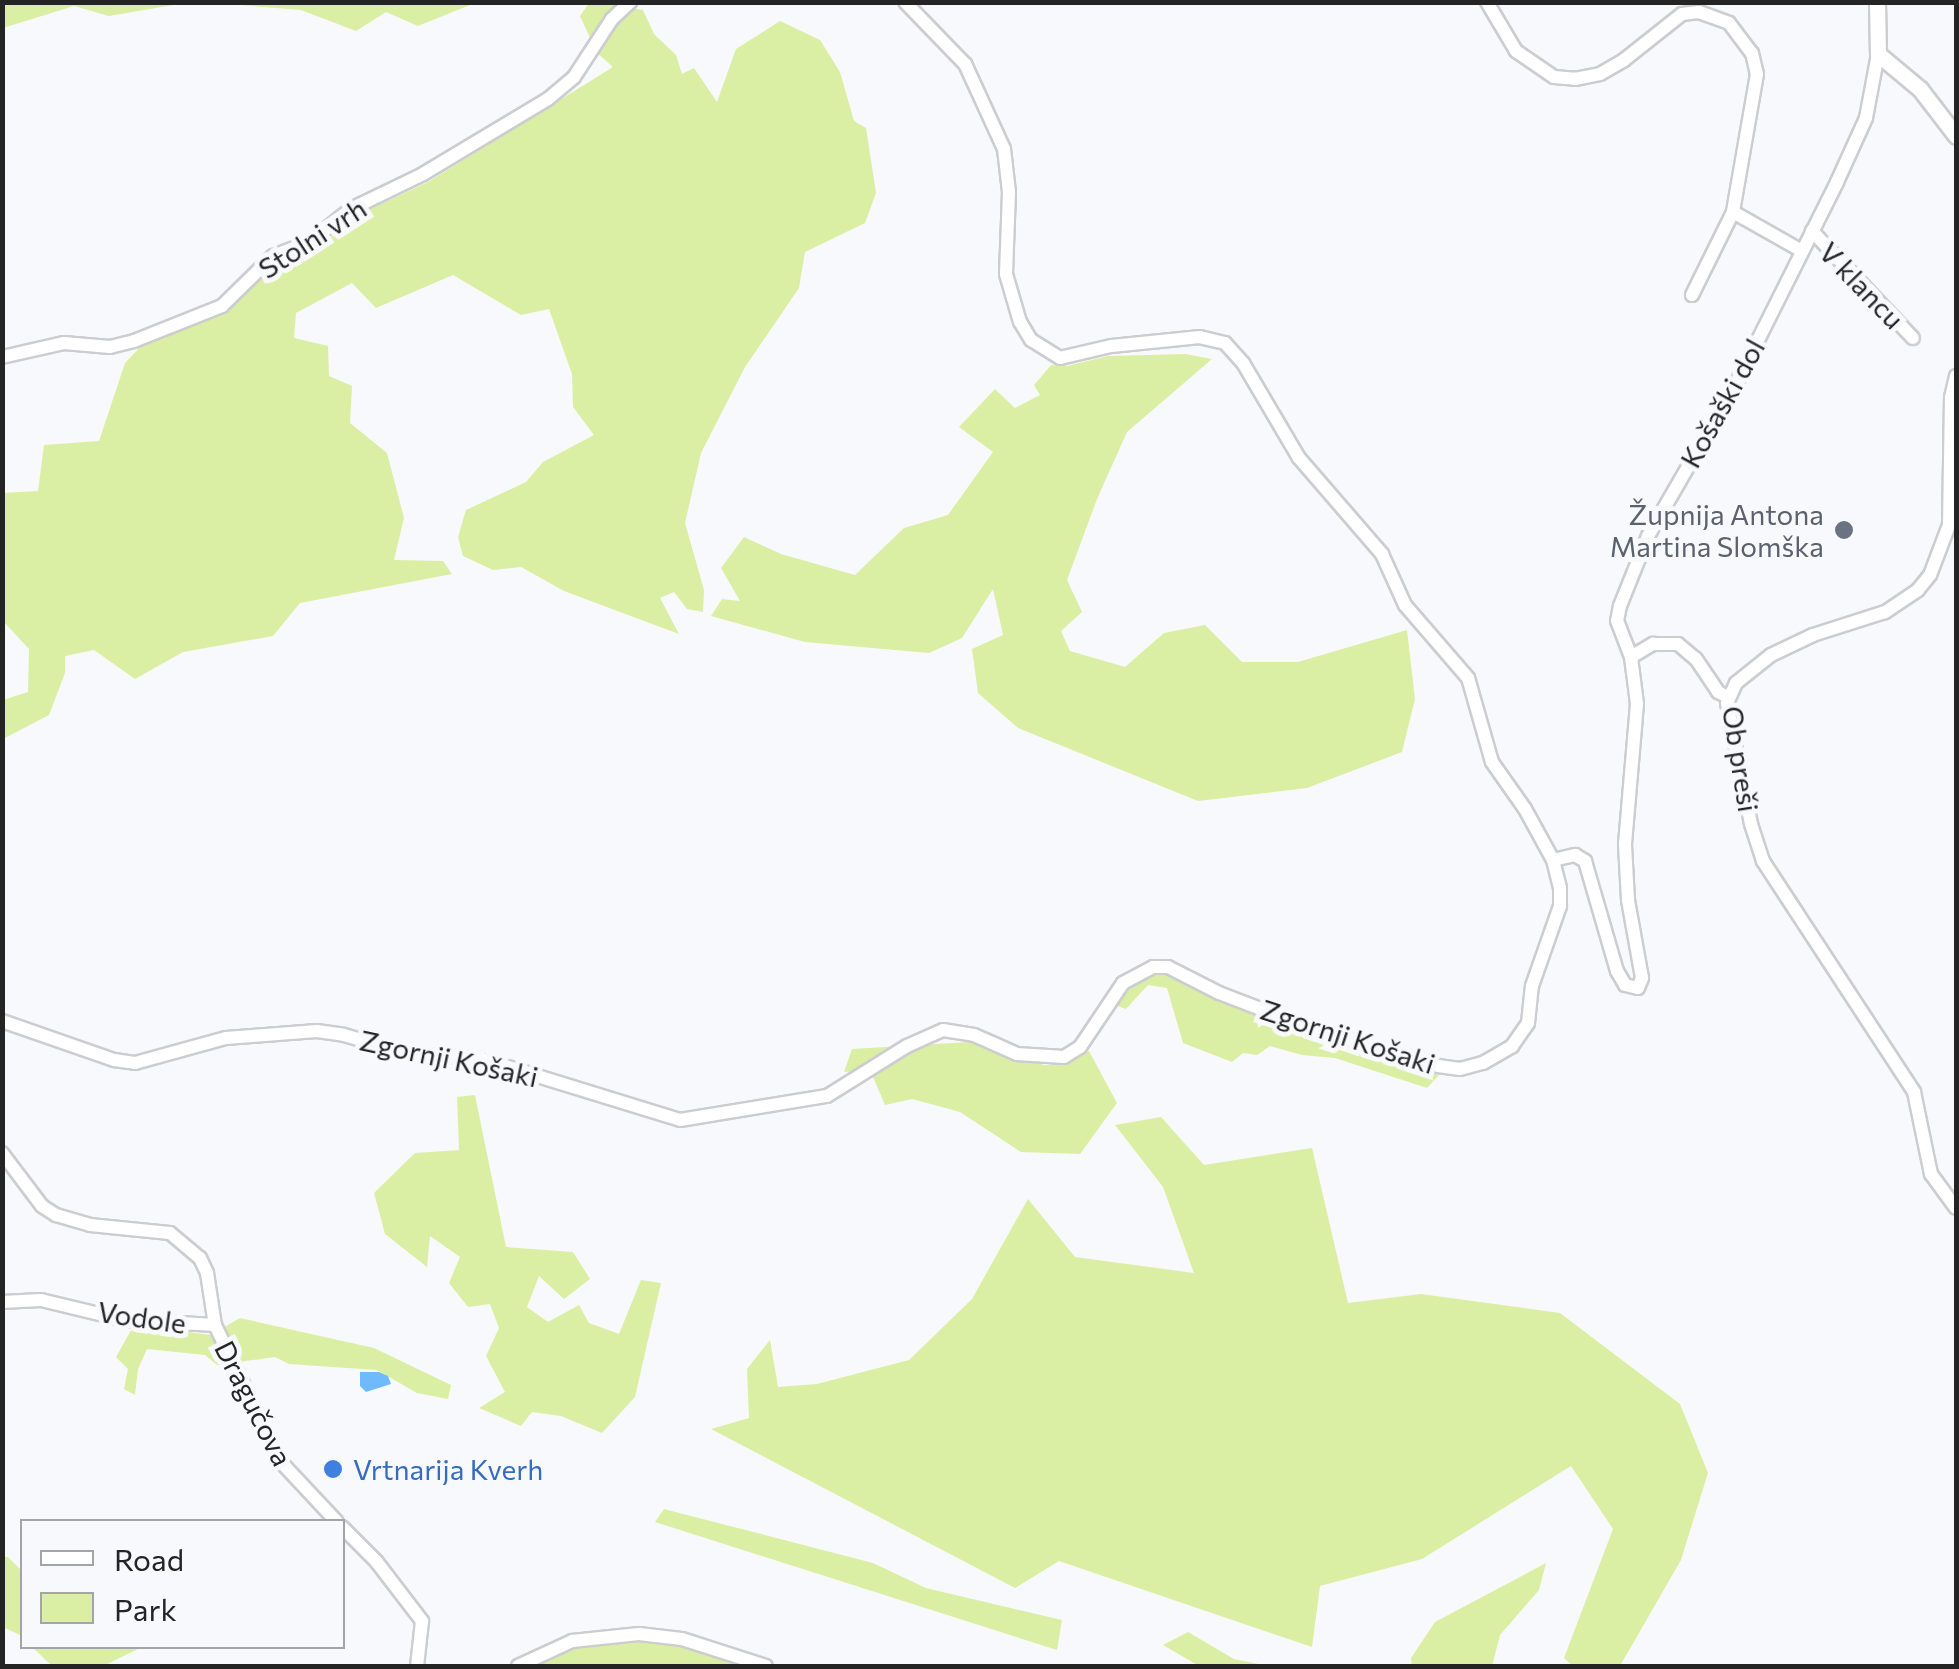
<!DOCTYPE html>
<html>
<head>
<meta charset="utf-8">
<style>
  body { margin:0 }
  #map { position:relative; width:1959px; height:1669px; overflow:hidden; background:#f8f9fc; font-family:Commissioner,sans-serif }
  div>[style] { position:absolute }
  .green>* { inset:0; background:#daefa3 }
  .water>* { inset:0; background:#6fbafd }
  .roads { filter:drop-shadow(2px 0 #cccdd0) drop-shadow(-2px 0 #cccdd0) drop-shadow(0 2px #cccdd0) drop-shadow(0 -2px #cccdd0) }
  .minor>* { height:12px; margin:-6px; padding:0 6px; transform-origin:6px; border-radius:6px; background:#fff }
  .tertiary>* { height:15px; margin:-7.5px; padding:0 7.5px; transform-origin:7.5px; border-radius:7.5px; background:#fff }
  .dots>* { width:28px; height:28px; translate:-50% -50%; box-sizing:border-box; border:5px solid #f8f9fc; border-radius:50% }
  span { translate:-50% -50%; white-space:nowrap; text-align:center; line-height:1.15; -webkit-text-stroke:10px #f8f9fc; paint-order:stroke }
  .street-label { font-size:28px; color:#242425 }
  .worship-label { font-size:28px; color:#5b616d }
  .right { translate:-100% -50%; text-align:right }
  .shop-label { font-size:28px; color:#366cbe }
  .left { translate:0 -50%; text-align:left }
  .frame { position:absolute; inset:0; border:5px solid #242425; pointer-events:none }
  .legend { position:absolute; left:20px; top:1519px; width:325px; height:130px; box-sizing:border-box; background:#f8f9fc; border:2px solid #a3a4a6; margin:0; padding:12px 18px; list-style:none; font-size:30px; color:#242425 }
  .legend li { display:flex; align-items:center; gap:20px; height:50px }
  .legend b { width:50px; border:2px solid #a3a4a6 }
</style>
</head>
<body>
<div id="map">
  <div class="green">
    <i style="clip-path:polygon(3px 2px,185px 2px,185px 3px,109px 16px,74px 6px,3px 28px)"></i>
    <i style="clip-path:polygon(215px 3px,475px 2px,475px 3px,418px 26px,386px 12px,356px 31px,301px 10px)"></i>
    <i style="clip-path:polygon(589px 3px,618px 3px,591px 40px,580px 16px)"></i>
    <i style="clip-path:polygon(631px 8px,643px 10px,654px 34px,676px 55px,682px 74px,694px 68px,717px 102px,736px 49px,780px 21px,820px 40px,840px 72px,854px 121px,866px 128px,876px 193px,865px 223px,805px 252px,799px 288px,745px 367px,701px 453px,685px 523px,704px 590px,703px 612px,687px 609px,674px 592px,660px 598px,679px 634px,564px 591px,521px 567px,493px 570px,463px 556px,458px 537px,466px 510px,526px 482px,543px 462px,594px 435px,573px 407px,572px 374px,549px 309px,521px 315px,453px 275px,376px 308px,352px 283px,296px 313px,294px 338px,328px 346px,329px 376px,352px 386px,350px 423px,387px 453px,404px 518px,394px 560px,443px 561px,452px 574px,300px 603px,273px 636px,183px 652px,135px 679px,94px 650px,65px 656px,65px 673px,49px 715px,3px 739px,3px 700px,28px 692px,29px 649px,3px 621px,3px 493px,38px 491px,44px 445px,99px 441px,125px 363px,145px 342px,221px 314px,268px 269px,316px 250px,358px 215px,428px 182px,613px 67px,596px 52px,614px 23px)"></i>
    <i style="clip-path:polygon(1185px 354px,1212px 359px,1127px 432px,1097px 499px,1067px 580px,1082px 612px,1061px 631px,1070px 651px,1125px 667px,1164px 633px,1205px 625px,1242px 662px,1298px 662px,1407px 630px,1415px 699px,1402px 752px,1307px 788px,1198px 801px,1018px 728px,978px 693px,972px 649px,1003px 635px,993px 589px,962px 638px,929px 653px,805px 642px,711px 616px,722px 599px,740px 601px,721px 568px,744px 537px,781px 554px,855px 575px,904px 528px,948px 515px,993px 452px,959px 427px,995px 389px,1015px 408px,1040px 395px,1034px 385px,1051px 365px,1067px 366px,1108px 356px)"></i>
    <i style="clip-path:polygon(1154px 971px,1171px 971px,1279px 1023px,1439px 1075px,1427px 1088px,1335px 1058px,1302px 1055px,1270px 1046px,1257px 1055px,1243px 1053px,1232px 1062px,1183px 1043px,1167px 988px,1148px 985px,1126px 1009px,1115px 1005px,1132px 982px)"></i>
    <i style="clip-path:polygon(969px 1042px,1044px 1065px,1064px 1064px,1089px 1051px,1117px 1103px,1080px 1154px,1021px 1152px,960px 1112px,912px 1099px,885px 1105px,870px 1070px,844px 1072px,852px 1049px)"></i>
    <i style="clip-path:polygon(475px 1095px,506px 1247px,573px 1252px,590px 1279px,564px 1299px,539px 1276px,527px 1307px,548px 1322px,579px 1305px,589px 1323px,619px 1334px,641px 1280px,661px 1283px,635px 1397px,602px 1433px,561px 1416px,532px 1412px,521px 1426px,479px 1408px,505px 1392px,486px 1356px,499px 1328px,490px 1304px,468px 1307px,449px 1283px,460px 1257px,430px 1236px,427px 1267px,385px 1234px,374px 1193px,415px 1153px,459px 1150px,457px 1097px)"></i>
    <i style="clip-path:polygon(1161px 1117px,1204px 1165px,1312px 1148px,1348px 1303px,1421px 1294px,1560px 1313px,1680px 1404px,1708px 1473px,1681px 1560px,1620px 1666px,1573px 1666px,1564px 1658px,1613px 1529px,1571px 1466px,1422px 1559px,1320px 1586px,1312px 1647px,1059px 1561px,1015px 1588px,711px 1429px,749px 1418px,747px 1369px,770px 1340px,778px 1387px,817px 1384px,909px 1360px,972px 1299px,1028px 1199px,1075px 1257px,1194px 1273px,1163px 1187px,1115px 1125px)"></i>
    <i style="clip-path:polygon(240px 1318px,374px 1348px,451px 1385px,448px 1399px,417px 1393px,377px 1370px,289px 1364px,275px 1357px,217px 1365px,205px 1355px,147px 1349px,138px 1369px,135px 1395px,124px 1389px,128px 1369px,116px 1357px,134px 1325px,211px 1335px)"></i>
    <i style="clip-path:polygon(664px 1509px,873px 1563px,926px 1588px,1062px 1620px,1057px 1650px,655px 1522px)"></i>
    <i style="clip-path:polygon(3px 1557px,8px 1557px,22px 1571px,22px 1636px,3px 1627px)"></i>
    <i style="clip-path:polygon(1546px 1563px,1539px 1590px,1500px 1635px,1492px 1666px,1412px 1666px,1411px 1658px,1435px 1622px)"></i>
    <i style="clip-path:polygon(1188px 1632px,1234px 1659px,1268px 1666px,1199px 1666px,1163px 1645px)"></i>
    <i style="clip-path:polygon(641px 1641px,689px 1645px,748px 1666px,528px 1666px,537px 1659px,592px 1643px)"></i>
    <i style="clip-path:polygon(32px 1647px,142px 1647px,103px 1666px,52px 1666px)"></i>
  </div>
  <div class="water">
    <i style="clip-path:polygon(360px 1372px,379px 1372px,388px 1376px,391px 1384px,366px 1392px,360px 1386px)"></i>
  </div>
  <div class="roads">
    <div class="minor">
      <i style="left:1487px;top:2px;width:57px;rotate:59.4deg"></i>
      <i style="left:1516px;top:51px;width:46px;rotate:34.4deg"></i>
      <i style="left:1554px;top:77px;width:21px;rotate:5deg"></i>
      <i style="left:1575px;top:79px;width:25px;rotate:-11deg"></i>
      <i style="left:1600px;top:74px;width:28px;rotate:-30deg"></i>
      <i style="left:1624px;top:60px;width:74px;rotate:-38.4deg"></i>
      <i style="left:1682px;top:14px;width:17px;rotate:-7deg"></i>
      <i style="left:1699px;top:12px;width:32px;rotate:20deg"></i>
      <i style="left:1729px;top:23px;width:38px;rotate:53deg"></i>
      <i style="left:1752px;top:53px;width:22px;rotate:77deg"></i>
      <i style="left:1757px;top:74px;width:140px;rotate:99.9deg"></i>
      <i style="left:1733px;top:212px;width:79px;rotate:29.5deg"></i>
      <i style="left:1812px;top:231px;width:147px;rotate:46.7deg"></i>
      <i style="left:1692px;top:295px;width:93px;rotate:-63.7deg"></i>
      <i style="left:2px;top:357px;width:64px;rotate:-12.7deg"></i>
      <i style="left:64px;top:343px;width:46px;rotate:5deg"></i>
      <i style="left:110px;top:347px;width:25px;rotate:-14deg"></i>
      <i style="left:134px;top:341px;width:95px;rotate:-21.7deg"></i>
      <i style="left:222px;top:306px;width:71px;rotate:-44.4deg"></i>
      <i style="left:273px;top:256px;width:40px;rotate:-21deg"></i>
      <i style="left:310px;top:242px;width:53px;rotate:-38.8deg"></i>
      <i style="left:351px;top:209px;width:80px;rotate:-25.9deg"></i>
      <i style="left:423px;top:174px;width:146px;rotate:-31deg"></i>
      <i style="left:548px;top:99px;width:34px;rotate:-40deg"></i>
      <i style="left:574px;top:77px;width:69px;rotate:-56.8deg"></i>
      <i style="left:612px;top:19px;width:25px;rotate:-43deg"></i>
      <i style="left:1956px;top:376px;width:22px;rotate:103deg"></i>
      <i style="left:1951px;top:397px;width:128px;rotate:90.9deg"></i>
      <i style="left:1949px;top:525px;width:53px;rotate:110.8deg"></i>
      <i style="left:1930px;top:575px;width:19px;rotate:129deg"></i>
      <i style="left:1918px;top:590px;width:40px;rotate:146deg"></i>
      <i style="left:1885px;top:612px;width:76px;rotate:162.3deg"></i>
      <i style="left:1813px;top:635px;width:47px;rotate:154.5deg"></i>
      <i style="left:1771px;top:655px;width:45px;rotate:141.3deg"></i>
      <i style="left:1736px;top:683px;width:22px;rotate:114deg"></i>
      <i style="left:1727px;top:703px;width:123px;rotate:78.8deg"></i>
      <i style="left:1751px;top:824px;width:39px;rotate:72deg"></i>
      <i style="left:1763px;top:861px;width:276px;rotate:56.8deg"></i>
      <i style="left:1914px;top:1092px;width:84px;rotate:78.3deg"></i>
      <i style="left:1931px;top:1174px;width:42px;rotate:53.7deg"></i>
      <i style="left:1631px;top:657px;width:26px;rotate:-31deg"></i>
      <i style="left:1653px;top:644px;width:25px"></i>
      <i style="left:1678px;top:644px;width:23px;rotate:40deg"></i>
      <i style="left:1696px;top:659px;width:40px;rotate:56deg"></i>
      <i style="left:1718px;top:692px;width:11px;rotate:27deg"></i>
      <i style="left:1553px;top:860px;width:23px;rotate:-13deg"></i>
      <i style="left:1575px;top:855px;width:12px;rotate:31deg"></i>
      <i style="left:1585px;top:861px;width:115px;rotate:73.8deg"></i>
      <i style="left:1617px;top:971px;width:16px;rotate:60deg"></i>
      <i style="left:1625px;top:985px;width:13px;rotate:13deg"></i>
      <i style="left:1638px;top:988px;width:11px;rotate:-68deg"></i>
      <i style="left:1642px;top:978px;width:79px;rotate:-100.2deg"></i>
      <i style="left:1628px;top:900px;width:56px;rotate:-93.1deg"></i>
      <i style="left:1625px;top:844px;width:141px;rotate:-85.1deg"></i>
      <i style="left:1637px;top:704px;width:47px;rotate:-97.3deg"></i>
      <i style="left:1631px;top:657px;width:39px;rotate:-111deg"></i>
      <i style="left:1617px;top:621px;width:15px;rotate:-79deg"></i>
      <i style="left:1620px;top:606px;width:75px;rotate:-68.2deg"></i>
      <i style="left:1648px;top:536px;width:180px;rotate:-60deg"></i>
      <i style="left:1738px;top:380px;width:221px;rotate:-63.4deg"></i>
      <i style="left:1837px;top:182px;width:70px;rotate:-65.6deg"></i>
      <i style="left:1866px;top:118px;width:65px;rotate:-79.4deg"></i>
      <i style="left:2px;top:1021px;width:119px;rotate:19.2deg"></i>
      <i style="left:114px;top:1060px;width:21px;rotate:8deg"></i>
      <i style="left:135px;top:1063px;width:94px;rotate:-15.4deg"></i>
      <i style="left:226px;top:1038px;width:91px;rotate:-4.4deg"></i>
      <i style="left:317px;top:1031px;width:27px;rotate:8deg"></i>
      <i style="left:344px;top:1035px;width:65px;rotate:16.2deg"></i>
      <i style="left:406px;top:1053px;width:76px;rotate:4.5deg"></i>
      <i style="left:482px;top:1059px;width:207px;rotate:17.1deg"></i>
      <i style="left:680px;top:1120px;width:149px;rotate:-9.3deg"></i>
      <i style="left:827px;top:1096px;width:94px;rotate:-32deg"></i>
      <i style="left:907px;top:1046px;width:39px;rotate:-24deg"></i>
      <i style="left:943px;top:1030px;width:31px;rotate:9deg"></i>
      <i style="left:974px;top:1035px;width:47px;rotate:23.8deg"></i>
      <i style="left:1017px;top:1054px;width:47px;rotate:3.7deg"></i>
      <i style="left:1064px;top:1057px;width:19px;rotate:-32deg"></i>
      <i style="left:1080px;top:1047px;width:77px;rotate:-56.1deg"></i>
      <i style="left:1123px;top:983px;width:34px;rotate:-28deg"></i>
      <i style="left:1153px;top:967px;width:15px"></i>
      <i style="left:1168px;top:967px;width:57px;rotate:27deg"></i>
      <i style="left:1219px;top:993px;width:87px;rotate:20.9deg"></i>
      <i style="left:1300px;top:1024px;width:144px;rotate:16.9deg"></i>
      <i style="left:1438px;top:1066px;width:22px;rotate:8deg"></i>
      <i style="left:1460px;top:1069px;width:24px;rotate:-15deg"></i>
      <i style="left:1483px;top:1063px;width:34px;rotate:-30deg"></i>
      <i style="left:1512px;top:1046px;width:28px;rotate:-55deg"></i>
      <i style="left:1528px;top:1023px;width:37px;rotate:-84deg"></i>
      <i style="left:1532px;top:986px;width:85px;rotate:-70.7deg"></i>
      <i style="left:1560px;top:906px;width:18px;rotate:-90deg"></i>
      <i style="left:1560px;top:888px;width:29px;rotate:-104deg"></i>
      <i style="left:1553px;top:860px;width:58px;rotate:-118.8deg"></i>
      <i style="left:1525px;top:809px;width:57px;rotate:-125.1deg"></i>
      <i style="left:1492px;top:762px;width:87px;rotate:-105.9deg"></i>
      <i style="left:1468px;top:678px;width:96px;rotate:-130.8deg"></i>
      <i style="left:1405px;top:605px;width:56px;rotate:-114.3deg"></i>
      <i style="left:1382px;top:554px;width:127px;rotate:-130.8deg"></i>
      <i style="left:1299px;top:458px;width:110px;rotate:-120.5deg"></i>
      <i style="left:1243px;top:363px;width:27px;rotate:-132deg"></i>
      <i style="left:1225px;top:343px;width:26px;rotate:-167deg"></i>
      <i style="left:1200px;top:337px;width:89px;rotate:174.2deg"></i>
      <i style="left:1111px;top:346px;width:52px;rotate:166.8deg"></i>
      <i style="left:1060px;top:358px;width:34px;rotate:-148deg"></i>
      <i style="left:1031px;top:340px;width:21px;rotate:-121deg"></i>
      <i style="left:1020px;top:322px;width:50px;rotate:-106.3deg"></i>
      <i style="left:1006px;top:274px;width:82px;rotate:-87.9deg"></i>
      <i style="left:1009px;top:192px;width:43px;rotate:-96.6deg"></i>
      <i style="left:1004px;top:149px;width:94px;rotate:-114.6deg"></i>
      <i style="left:965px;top:64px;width:86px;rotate:-134.1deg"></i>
      <i style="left:2px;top:1153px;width:66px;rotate:53deg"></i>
      <i style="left:42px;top:1206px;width:17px;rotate:33deg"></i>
      <i style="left:56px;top:1215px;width:35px;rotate:16deg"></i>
      <i style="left:90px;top:1225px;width:80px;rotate:5.7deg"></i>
      <i style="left:170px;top:1233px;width:39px;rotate:40deg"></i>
      <i style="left:200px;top:1258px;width:17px;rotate:65deg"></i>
      <i style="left:207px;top:1273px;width:53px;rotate:81.3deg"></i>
      <i style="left:215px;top:1325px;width:151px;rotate:64.5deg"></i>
      <i style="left:280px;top:1461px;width:83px;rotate:46.9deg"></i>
      <i style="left:2px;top:1302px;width:39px;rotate:-3deg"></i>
      <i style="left:41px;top:1300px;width:85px;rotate:13.5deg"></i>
      <i style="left:124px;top:1320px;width:91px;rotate:3.1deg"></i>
      <i style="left:342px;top:1527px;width:48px;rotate:45deg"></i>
      <i style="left:376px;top:1561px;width:76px;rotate:52.5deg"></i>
      <i style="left:422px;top:1621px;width:45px;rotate:96.3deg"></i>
      <i style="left:518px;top:1666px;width:60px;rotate:-24.8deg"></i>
      <i style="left:572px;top:1641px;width:67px;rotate:-6deg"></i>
      <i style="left:639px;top:1634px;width:43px;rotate:6.6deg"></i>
      <i style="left:682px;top:1639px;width:88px;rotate:17.8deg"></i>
    </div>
    <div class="tertiary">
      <i style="left:1877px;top:2px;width:52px;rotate:88.9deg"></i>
      <i style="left:1878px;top:54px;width:55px;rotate:39.8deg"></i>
      <i style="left:1920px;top:89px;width:59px;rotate:52.5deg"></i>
    </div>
  </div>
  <div class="dots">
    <i style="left:1844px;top:530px;background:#6b7280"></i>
    <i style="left:333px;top:1469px;background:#3f7fe0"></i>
  </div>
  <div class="street-label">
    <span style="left:312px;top:238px;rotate:-33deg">Stolni vrh</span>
    <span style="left:1862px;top:285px;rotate:46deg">V klancu</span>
    <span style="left:1722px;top:403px;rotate:-61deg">Košaški dol</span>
    <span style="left:1741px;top:759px;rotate:81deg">Ob preši</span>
    <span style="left:1348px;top:1036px;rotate:18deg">Zgornji Košaki</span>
    <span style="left:449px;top:1058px;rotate:12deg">Zgornji Košaki</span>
    <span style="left:142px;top:1317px;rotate:8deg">Vodole</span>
    <span style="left:254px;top:1403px;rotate:63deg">Dragučova</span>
  </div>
  <div class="worship-label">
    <span class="right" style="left:1824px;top:530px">Župnija Antona<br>Martina Slomška</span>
  </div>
  <div class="shop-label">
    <span class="left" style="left:353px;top:1469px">Vrtnarija Kverh</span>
  </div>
  <div class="frame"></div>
  <ul class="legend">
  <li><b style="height:12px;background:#fff"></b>Road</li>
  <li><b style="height:28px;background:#daefa3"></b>Park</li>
  </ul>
</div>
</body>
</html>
